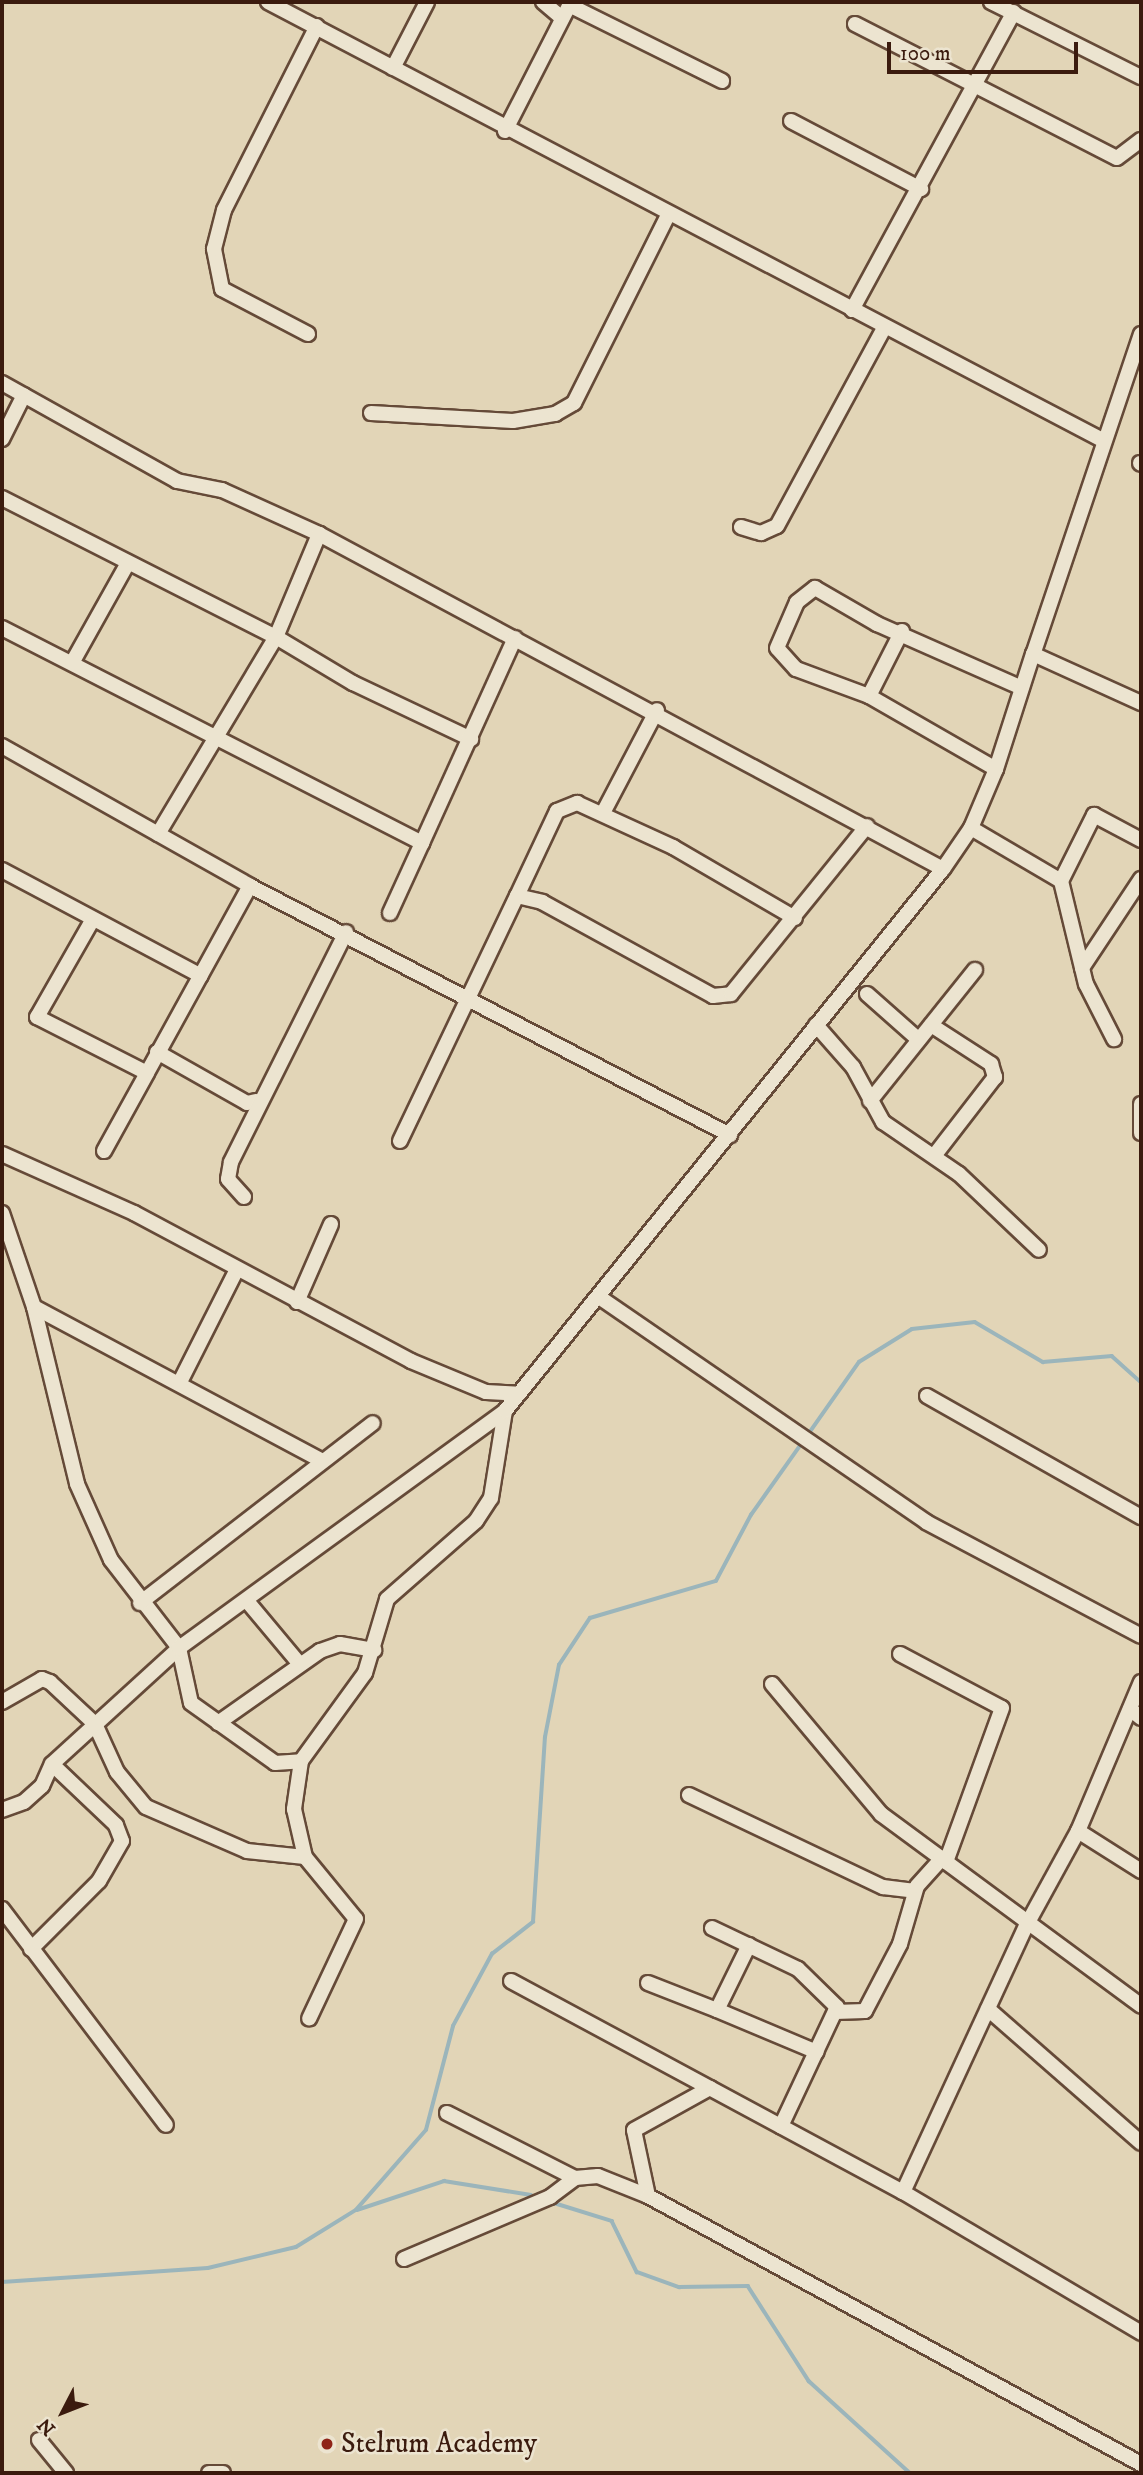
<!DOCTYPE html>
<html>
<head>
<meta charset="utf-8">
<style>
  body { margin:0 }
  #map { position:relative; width:1143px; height:2475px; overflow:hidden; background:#e2d5b7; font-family:"IM FELL DW Pica",serif }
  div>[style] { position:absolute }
  .stream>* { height:3.5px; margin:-1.75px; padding:0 1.75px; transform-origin:1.75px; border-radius:1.75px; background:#9bb5bb }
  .roads { filter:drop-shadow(2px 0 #654a38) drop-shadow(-2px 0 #654a38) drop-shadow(0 2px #654a38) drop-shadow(0 -2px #654a38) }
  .minor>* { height:14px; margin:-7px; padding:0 7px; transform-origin:7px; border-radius:7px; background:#ece4d0 }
  .dots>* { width:19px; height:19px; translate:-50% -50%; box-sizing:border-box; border:4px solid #ece4d0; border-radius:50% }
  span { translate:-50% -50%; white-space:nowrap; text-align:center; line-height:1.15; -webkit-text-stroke:5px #ece4d0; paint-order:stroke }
  .poi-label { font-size:28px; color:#3b1b0e }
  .left { translate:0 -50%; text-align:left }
  .frame { position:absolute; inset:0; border:4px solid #3b1b0e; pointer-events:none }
  .north { position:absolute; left:28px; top:2377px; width:70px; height:70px; -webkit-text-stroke:5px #ece4d0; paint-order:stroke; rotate:228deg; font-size:19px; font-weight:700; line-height:28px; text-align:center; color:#3b1b0e }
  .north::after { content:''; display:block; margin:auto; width:24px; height:32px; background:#3b1b0e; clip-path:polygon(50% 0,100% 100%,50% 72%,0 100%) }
  .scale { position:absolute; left:887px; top:42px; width:191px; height:32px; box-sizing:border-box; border:4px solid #3b1b0e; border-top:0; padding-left:9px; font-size:21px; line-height:24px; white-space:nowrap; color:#3b1b0e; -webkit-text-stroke:5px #ece4d0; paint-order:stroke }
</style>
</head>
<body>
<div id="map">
  <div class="stream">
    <i style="left:807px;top:1436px;width:90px;rotate:-54.9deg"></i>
    <i style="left:859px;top:1362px;width:62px;rotate:-31.9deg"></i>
    <i style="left:912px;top:1329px;width:63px;rotate:-6.3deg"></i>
    <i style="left:975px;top:1322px;width:79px;rotate:30.5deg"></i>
    <i style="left:1043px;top:1362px;width:69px;rotate:-5deg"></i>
    <i style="left:1112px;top:1356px;width:39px;rotate:42deg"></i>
    <i style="left:551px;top:2202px;width:64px;rotate:17.3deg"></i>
    <i style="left:612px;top:2221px;width:57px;rotate:63.9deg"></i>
    <i style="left:637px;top:2272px;width:45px;rotate:19.7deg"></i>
    <i style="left:679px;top:2287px;width:69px;rotate:-0.8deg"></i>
    <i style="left:748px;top:2286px;width:113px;rotate:57.3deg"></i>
    <i style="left:809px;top:2381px;width:137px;rotate:42.3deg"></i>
    <i style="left:357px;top:2210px;width:92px;rotate:-18.4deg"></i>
    <i style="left:444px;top:2181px;width:88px;rotate:9.1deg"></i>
    <i style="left:2px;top:2282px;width:206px;rotate:-3.9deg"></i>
    <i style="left:208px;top:2268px;width:90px;rotate:-13.4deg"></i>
    <i style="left:296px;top:2247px;width:70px;rotate:-31.7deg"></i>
    <i style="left:356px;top:2210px;width:106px;rotate:-48.8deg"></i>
    <i style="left:426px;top:2130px;width:107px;rotate:-75.4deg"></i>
    <i style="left:453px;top:2026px;width:82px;rotate:-61.6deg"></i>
    <i style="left:492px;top:1954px;width:52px;rotate:-38deg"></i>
    <i style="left:533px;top:1922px;width:185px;rotate:-86.3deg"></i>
    <i style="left:545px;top:1737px;width:73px;rotate:-79deg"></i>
    <i style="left:559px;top:1665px;width:56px;rotate:-56.6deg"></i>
    <i style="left:590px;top:1618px;width:131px;rotate:-16.4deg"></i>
    <i style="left:716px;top:1581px;width:75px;rotate:-62.1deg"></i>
    <i style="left:751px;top:1515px;width:88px;rotate:-54.7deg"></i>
  </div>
  <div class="roads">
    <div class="minor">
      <i style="left:268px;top:2px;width:944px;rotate:27.7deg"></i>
      <i style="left:543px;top:2px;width:25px;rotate:40deg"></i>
      <i style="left:991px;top:2px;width:168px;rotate:26.6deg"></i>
      <i style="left:569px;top:5px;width:171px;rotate:26.4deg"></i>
      <i style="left:855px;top:24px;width:294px;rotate:27.1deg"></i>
      <i style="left:1117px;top:158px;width:30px;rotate:-37deg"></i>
      <i style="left:393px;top:68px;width:74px;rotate:-62.7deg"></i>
      <i style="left:791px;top:121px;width:147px;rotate:27.6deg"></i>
      <i style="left:505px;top:131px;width:145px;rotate:-62.9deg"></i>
      <i style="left:852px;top:310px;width:339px;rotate:-61.5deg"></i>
      <i style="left:308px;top:334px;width:97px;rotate:-152.4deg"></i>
      <i style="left:222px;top:289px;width:41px;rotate:-101.3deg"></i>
      <i style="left:214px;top:249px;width:40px;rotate:-75.6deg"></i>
      <i style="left:224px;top:210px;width:206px;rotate:-63.2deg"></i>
      <i style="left:1141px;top:334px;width:338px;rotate:108.6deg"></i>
      <i style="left:1033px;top:654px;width:119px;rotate:24.4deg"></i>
      <i style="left:2px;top:383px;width:201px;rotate:29.2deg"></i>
      <i style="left:177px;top:481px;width:46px;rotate:11.3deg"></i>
      <i style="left:222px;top:490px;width:107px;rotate:24.4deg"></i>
      <i style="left:319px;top:534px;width:708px;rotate:28.23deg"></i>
      <i style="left:371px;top:413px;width:142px;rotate:3.2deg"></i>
      <i style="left:513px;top:421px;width:43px;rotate:-9.5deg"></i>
      <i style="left:555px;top:414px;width:22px;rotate:-30deg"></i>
      <i style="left:574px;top:403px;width:210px;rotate:-63.4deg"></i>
      <i style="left:2px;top:439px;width:49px;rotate:-63.4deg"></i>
      <i style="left:1140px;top:463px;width:1px;rotate:45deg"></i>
      <i style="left:2px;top:498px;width:307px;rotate:26.9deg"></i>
      <i style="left:276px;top:637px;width:112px;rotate:-67.3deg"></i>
      <i style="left:741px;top:527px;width:21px;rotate:17deg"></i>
      <i style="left:761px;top:533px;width:17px;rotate:-24deg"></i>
      <i style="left:777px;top:526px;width:225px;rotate:-61.6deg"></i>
      <i style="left:2px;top:628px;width:472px;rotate:27.1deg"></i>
      <i style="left:422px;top:843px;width:77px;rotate:114.6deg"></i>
      <i style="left:72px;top:663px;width:115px;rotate:-60.8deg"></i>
      <i style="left:869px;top:696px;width:73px;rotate:-63.1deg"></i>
      <i style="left:2px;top:746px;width:285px;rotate:29.4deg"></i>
      <i style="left:250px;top:886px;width:541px;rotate:27.42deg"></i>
      <i style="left:996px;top:769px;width:146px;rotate:-150.1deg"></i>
      <i style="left:869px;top:696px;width:78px;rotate:-159.7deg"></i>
      <i style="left:796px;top:669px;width:28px;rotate:-132deg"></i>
      <i style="left:777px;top:648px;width:50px;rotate:-66.5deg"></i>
      <i style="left:797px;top:602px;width:23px;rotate:-38deg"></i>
      <i style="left:815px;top:588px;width:72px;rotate:30.1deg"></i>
      <i style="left:877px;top:624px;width:158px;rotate:23.8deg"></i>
      <i style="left:603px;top:813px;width:116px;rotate:-62.3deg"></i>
      <i style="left:971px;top:828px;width:104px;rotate:30.5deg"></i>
      <i style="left:1061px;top:881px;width:106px;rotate:76.4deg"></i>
      <i style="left:1086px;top:984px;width:62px;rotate:63deg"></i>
      <i style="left:158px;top:834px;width:230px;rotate:-59.1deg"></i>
      <i style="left:276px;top:637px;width:90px;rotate:30.9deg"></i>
      <i style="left:353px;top:683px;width:131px;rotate:25.4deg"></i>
      <i style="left:422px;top:843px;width:225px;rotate:-65.6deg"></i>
      <i style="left:2px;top:870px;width:225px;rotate:28deg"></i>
      <i style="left:1061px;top:881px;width:74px;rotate:-63.4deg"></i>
      <i style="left:1094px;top:815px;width:53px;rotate:28deg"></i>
      <i style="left:517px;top:896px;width:94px;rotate:-64.8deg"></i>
      <i style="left:557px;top:811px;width:22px;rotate:-22deg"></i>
      <i style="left:577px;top:803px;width:106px;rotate:24.6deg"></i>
      <i style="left:673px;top:847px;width:141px;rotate:30.2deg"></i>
      <i style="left:93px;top:919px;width:113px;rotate:119.7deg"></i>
      <i style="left:37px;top:1017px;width:123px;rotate:27deg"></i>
      <i style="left:147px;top:1073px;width:213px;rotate:-61.2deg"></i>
      <i style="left:1082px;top:968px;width:107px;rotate:-56.5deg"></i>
      <i style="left:867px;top:994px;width:69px;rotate:41.5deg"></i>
      <i style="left:816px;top:1025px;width:56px;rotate:48.6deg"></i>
      <i style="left:853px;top:1067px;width:63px;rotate:61.4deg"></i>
      <i style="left:883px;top:1122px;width:92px;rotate:34.4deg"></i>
      <i style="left:959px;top:1174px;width:110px;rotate:43.5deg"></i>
      <i style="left:931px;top:1025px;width:72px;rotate:33deg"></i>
      <i style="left:991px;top:1064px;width:14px;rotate:73deg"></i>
      <i style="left:995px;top:1077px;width:100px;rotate:127.7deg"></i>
      <i style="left:157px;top:1052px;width:103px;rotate:29.5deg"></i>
      <i style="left:247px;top:1103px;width:9px;rotate:-13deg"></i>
      <i style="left:870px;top:1101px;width:168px;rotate:-51.3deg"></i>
      <i style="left:1141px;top:1104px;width:29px;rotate:90deg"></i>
      <i style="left:400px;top:1141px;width:272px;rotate:-64.5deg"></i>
      <i style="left:517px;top:896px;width:26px;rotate:13deg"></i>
      <i style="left:542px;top:902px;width:195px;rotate:28.8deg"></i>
      <i style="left:713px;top:996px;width:18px;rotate:-6deg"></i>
      <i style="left:731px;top:994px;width:216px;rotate:-51deg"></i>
      <i style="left:104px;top:1151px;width:89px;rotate:-61.1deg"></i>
      <i style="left:2px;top:1154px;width:145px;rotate:24.1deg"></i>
      <i style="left:134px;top:1213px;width:314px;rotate:28.1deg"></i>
      <i style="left:411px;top:1361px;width:81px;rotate:22.5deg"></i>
      <i style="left:486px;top:1392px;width:33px;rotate:3deg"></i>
      <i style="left:244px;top:1197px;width:24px;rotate:-132deg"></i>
      <i style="left:228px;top:1179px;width:17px;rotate:-80deg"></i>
      <i style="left:231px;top:1162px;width:257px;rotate:-63.4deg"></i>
      <i style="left:2px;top:1213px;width:99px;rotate:71.2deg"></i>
      <i style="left:34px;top:1307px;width:182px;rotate:76.3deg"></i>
      <i style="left:77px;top:1484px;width:83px;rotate:65.9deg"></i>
      <i style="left:111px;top:1560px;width:111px;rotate:52.3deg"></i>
      <i style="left:179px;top:1648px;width:56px;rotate:77.7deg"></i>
      <i style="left:191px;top:1703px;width:103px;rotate:35.5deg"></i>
      <i style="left:275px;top:1763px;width:26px;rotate:-4deg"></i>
      <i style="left:301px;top:1761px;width:109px;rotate:-54deg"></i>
      <i style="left:365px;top:1673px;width:77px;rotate:-73.4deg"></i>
      <i style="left:387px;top:1599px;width:118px;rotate:-41.2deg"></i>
      <i style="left:476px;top:1521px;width:27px;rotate:-57deg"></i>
      <i style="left:491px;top:1498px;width:88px;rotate:-80.9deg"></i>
      <i style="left:599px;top:1297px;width:397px;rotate:34.5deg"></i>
      <i style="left:926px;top:1522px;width:243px;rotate:27.9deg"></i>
      <i style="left:297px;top:1302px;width:85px;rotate:-66.4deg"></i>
      <i style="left:34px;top:1307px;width:327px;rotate:28.1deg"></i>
      <i style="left:180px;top:1382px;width:124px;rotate:-63.2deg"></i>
      <i style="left:927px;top:1396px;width:246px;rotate:29.5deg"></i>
      <i style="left:247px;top:1601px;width:80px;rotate:50.1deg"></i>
      <i style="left:140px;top:1603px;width:294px;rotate:-37.7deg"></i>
      <i style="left:900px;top:1654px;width:115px;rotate:27.9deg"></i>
      <i style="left:1002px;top:1708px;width:164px;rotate:110deg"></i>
      <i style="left:1141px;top:1682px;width:162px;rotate:112.9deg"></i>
      <i style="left:1078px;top:1831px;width:108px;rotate:118.7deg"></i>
      <i style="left:1026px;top:1926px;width:293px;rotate:114.8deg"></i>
      <i style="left:903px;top:2192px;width:277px;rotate:30.6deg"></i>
      <i style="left:772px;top:1684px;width:170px;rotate:50deg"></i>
      <i style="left:881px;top:1814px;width:323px;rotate:36.4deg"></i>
      <i style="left:2px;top:1702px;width:46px;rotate:-29.9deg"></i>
      <i style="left:42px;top:1679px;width:9px;rotate:21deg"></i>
      <i style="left:50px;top:1682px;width:62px;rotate:43deg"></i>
      <i style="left:95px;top:1724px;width:53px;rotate:65.4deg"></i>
      <i style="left:117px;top:1772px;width:45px;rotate:50.4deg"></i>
      <i style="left:146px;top:1807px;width:110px;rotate:23.5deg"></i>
      <i style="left:247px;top:1851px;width:58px;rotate:5.9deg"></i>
      <i style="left:1130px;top:1709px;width:14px;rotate:39deg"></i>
      <i style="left:218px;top:1723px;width:125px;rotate:-35.2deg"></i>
      <i style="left:320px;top:1651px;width:21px;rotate:-19deg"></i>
      <i style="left:340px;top:1644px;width:35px;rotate:10deg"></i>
      <i style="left:301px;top:1761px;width:49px;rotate:98.3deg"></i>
      <i style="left:294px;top:1809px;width:49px;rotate:77.1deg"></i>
      <i style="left:305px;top:1857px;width:80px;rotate:50.6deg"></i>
      <i style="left:356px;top:1919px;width:110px;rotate:115.2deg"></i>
      <i style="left:689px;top:1795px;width:215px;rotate:25.4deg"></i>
      <i style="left:883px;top:1887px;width:32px;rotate:7deg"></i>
      <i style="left:2px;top:1810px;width:23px;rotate:-20deg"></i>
      <i style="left:24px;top:1802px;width:24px;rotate:-42deg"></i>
      <i style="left:42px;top:1786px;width:24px;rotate:-66deg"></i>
      <i style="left:52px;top:1764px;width:172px;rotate:-42.4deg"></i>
      <i style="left:179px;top:1648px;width:403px;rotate:-36deg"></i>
      <i style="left:505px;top:1411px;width:697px;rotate:-51.06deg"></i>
      <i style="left:943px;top:869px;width:50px;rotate:-55.7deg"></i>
      <i style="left:971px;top:828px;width:64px;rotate:-67deg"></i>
      <i style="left:996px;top:769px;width:121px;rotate:-72.2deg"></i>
      <i style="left:1078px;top:1831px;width:75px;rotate:32.4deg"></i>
      <i style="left:2px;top:1909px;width:271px;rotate:52.8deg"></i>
      <i style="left:712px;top:1928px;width:95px;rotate:25.5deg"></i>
      <i style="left:798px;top:1969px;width:54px;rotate:44.3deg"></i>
      <i style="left:837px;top:2007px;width:132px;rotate:115.2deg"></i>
      <i style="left:749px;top:1945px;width:72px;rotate:116.2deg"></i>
      <i style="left:717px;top:2010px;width:108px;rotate:22.8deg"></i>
      <i style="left:31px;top:1949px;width:96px;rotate:-45deg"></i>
      <i style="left:99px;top:1881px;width:46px;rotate:-60.1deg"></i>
      <i style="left:122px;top:1841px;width:17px;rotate:-111deg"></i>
      <i style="left:116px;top:1825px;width:88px;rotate:-136.4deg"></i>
      <i style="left:511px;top:1981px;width:445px;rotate:28.3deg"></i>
      <i style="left:648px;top:1983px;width:74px;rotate:21.4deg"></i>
      <i style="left:988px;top:2009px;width:203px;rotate:41.2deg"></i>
      <i style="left:835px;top:2012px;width:30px;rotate:-2deg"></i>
      <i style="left:865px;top:2011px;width:76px;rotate:-62.4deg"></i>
      <i style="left:900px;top:1944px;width:60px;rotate:-73.7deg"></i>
      <i style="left:917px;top:1886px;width:38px;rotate:-48deg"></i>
      <i style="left:447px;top:2113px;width:144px;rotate:26.9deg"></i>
      <i style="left:648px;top:2196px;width:67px;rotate:-102deg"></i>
      <i style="left:634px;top:2130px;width:87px;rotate:-28.9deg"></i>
      <i style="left:404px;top:2259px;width:159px;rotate:-23deg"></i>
      <i style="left:550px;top:2197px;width:31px;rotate:-37deg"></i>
      <i style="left:575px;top:2178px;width:23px;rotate:-5deg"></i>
      <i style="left:598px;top:2176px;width:54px;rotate:21.8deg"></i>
      <i style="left:648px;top:2196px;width:561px;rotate:28.53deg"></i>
      <i style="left:39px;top:2440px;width:43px;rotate:50.7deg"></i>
      <i style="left:209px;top:2473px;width:14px"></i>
    </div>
  </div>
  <div class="dots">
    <i style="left:327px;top:2444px;background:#8f2418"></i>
  </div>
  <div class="poi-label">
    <span class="left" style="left:341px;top:2444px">Stelrum Academy</span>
  </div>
  <div class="frame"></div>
  <div class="north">N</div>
  <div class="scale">100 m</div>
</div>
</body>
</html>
